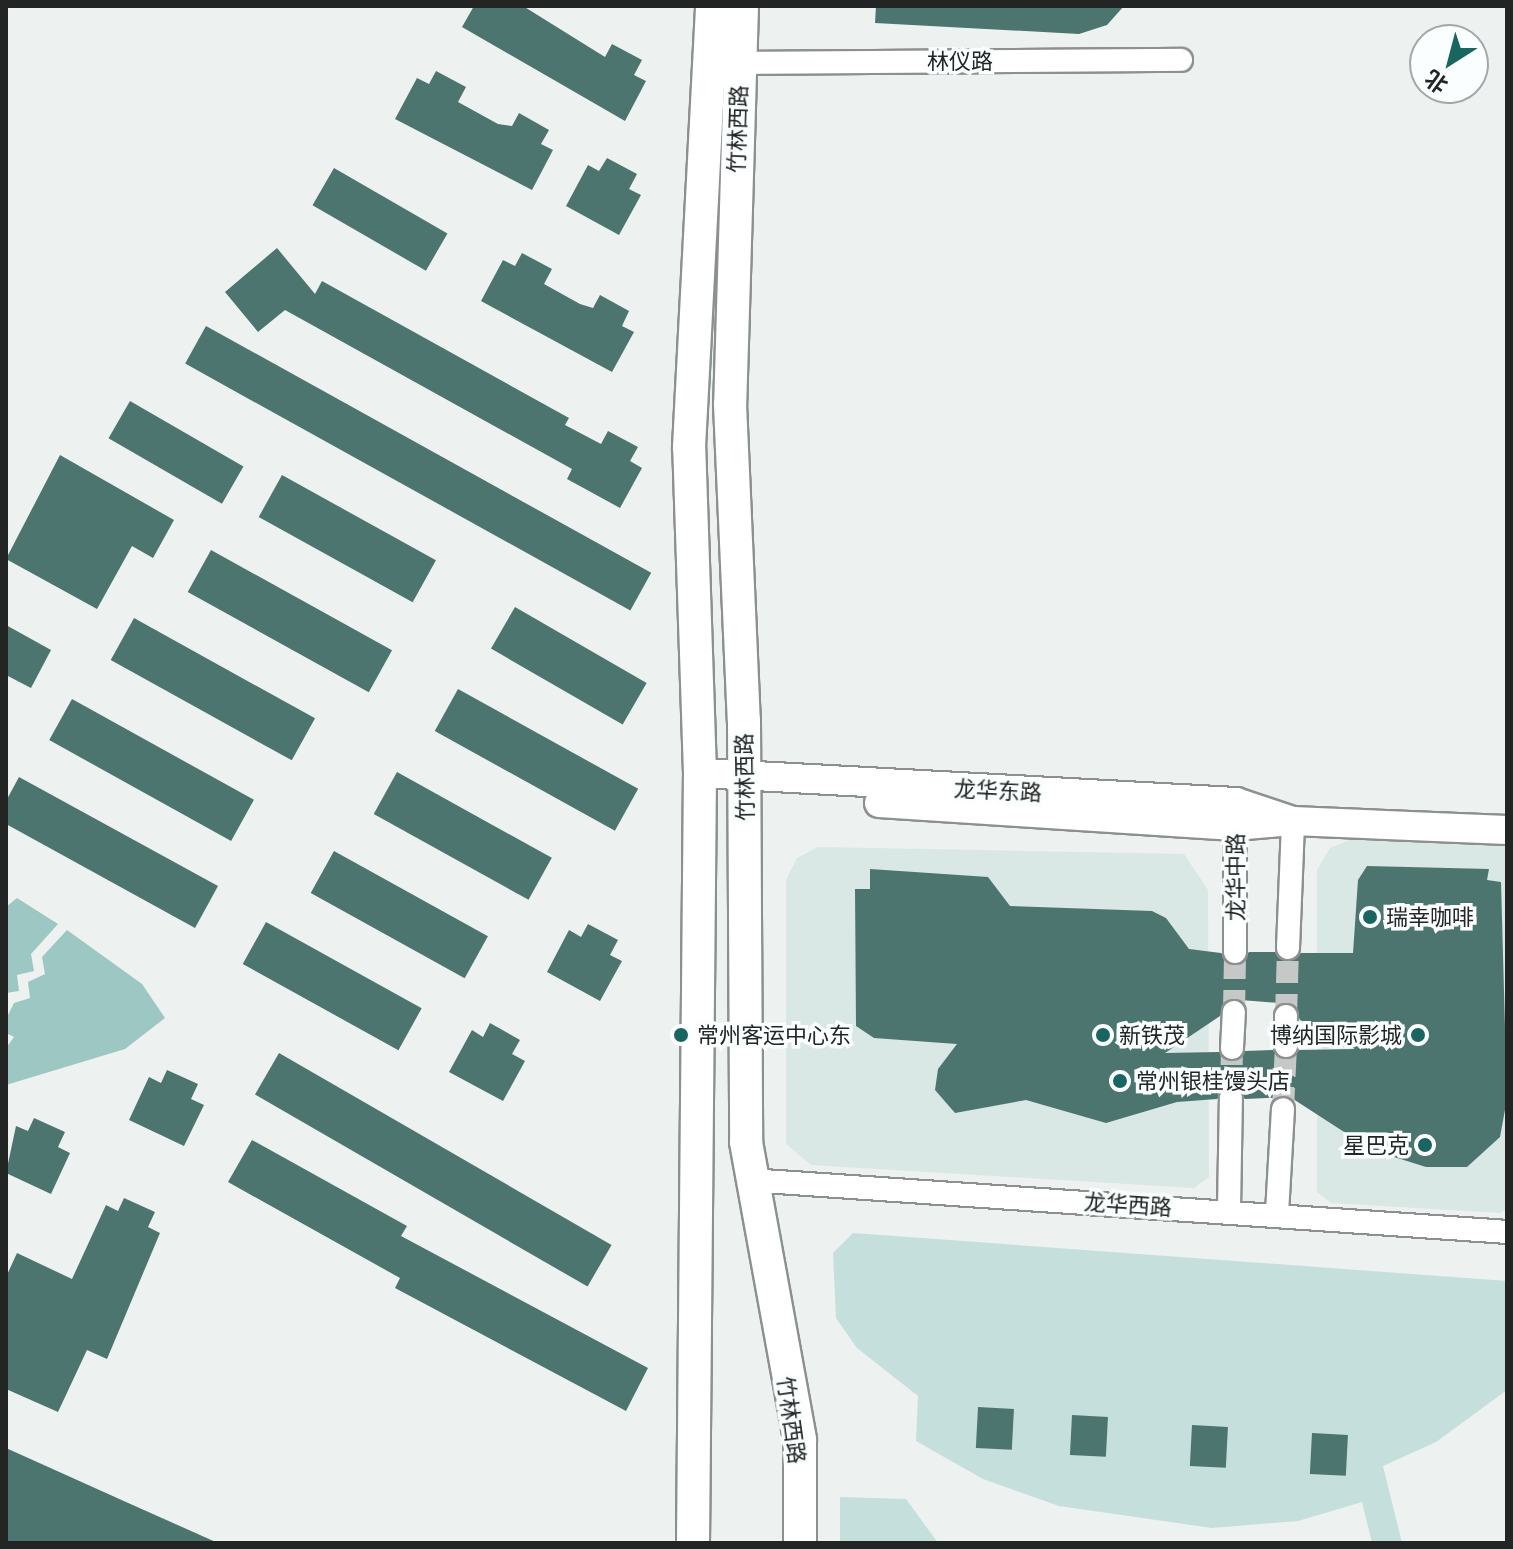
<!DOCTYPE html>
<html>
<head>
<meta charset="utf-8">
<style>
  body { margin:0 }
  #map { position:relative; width:1513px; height:1549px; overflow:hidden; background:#edf1f0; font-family:"IBM Plex Serif","Noto Sans SC",serif }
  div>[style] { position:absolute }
  .built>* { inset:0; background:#d9e7e5 }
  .green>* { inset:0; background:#c5dfdc }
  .water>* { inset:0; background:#9dc7c2 }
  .building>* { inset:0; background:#4d7570; transform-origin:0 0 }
  .minor-tunnel>* { height:22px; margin-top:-11px; transform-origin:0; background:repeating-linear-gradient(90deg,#c5c8c7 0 22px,transparent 0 33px) }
  .roads { filter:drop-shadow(2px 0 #8c908f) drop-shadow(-2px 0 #8c908f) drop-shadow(0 2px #8c908f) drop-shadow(0 -2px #8c908f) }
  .minor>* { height:22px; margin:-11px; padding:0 11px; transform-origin:11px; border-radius:11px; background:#fff }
  .tertiary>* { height:28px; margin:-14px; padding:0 14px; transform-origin:14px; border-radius:14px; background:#fff }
  .secondary>* { height:32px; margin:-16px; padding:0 16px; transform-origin:16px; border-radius:16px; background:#fff }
  .dots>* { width:22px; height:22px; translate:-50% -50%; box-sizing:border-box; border:4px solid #fafefe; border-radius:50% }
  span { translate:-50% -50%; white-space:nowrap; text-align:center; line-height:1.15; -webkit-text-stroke:7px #fafefe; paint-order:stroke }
  .street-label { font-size:22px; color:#232424 }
  .poi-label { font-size:22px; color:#232424 }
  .left { translate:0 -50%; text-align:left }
  .right { translate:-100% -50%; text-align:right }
  .frame { position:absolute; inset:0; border:8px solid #232424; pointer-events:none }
  .north { position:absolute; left:1409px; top:24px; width:80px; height:80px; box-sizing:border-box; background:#fafefe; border:2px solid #a4a7a7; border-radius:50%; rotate:216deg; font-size:22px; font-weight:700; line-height:32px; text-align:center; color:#232424 }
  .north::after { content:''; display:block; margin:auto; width:28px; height:36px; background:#19655f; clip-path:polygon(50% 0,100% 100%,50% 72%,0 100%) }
</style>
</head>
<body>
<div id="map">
  <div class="built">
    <i style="clip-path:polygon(1352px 839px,1507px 845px,1507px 1208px,1500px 1213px,1331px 1203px,1317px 1192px,1317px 870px,1330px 848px)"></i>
    <i style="clip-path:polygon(818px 847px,1184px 854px,1208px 890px,1209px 1177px,1194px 1188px,811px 1165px,786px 1144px,786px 880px,797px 858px)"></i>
  </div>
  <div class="green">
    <i style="clip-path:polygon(853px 1233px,1507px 1281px,1507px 1390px,1436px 1442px,1383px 1466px,1402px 1543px,1372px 1543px,1362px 1502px,1298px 1521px,1212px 1528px,1059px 1506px,983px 1479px,916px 1441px,918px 1396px,857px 1348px,836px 1318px,833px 1253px)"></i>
    <i style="clip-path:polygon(840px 1497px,906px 1499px,938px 1543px,840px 1543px)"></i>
  </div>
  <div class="water">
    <i style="clip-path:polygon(17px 898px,58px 924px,31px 954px,34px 971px,17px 975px,19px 991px,6px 993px,6px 907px)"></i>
    <i style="clip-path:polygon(67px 930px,142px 984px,165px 1018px,125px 1049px,6px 1085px,6px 1048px,14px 1037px,6px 1033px,6px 1019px,14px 1003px,30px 998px,28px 982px,45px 974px,42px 957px)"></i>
  </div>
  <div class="building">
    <i style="clip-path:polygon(474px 6px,523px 6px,605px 57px,612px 44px,642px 60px,634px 75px,646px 81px,625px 121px,462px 27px)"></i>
    <i style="clip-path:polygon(876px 6px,1124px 6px,1107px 25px,1079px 34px,875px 23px)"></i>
    <i style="clip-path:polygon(436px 71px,466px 87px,458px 102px,498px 124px,512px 126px,519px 113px,549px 130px,541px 144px,553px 150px,532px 190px,395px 119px,417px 78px,429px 84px)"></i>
    <i style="clip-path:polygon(607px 158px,637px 174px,629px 189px,641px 195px,619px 235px,566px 206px,588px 165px,599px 171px)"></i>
    <i style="left:334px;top:168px;width:131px;height:43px;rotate:30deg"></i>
    <i style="clip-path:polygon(277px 248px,315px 294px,322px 281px,569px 418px,565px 425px,601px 444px,608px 431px,638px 447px,630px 461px,642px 468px,620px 508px,567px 479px,572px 469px,285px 310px,258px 332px,225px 292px)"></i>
    <i style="clip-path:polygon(522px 253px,552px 269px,544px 284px,580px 304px,593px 308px,600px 295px,629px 311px,622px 326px,634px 332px,612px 372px,481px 301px,503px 260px,515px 266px)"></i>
    <i style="left:206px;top:326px;width:509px;height:43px;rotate:29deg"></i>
    <i style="left:130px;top:401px;width:131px;height:43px;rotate:30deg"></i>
    <i style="clip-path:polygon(60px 455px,174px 520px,153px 558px,132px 546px,97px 609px,6px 559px)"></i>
    <i style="left:282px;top:475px;width:176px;height:48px;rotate:29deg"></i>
    <i style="left:211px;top:550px;width:207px;height:48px;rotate:29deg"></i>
    <i style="left:515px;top:607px;width:152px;height:48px;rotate:30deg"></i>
    <i style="left:134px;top:618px;width:207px;height:48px;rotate:29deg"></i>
    <i style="clip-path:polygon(6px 625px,51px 650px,31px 688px,6px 675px)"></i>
    <i style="left:458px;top:689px;width:206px;height:48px;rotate:29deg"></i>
    <i style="left:72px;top:699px;width:208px;height:47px;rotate:29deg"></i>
    <i style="left:397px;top:772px;width:177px;height:48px;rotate:29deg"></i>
    <i style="clip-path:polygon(19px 777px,218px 886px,195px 928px,6px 824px,6px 801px)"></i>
    <i style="left:334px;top:851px;width:176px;height:48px;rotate:29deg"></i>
    <i style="clip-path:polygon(evenodd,1367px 866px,1489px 869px,1487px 880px,1501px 882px,1507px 1099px,1500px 1137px,1467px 1167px,1426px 1167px,1372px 1150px,1290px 1097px,1245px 1099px,1232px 1084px,1217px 1099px,1177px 1102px,1106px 1123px,1026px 1100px,955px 1113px,935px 1090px,938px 1069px,957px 1044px,874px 1038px,856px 1026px,855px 889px,870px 889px,870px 869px,988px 877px,1010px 906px,1152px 911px,1166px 918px,1189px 949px,1221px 953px,1236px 966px,1249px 952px,1275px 952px,1288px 962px,1301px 953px,1353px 953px,1358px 880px,1367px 866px,1228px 999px,1292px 1004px,1300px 1020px,1355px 1049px,1299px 1050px,1287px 1060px,1273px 1050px,1245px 1051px,1232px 1062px,1219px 1052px,1165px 1053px,1220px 1016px,1228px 999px)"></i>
    <i style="left:266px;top:922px;width:178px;height:48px;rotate:29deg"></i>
    <i style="clip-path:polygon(588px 924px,618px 940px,610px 955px,622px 961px,600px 1001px,547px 972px,569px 930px,581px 937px)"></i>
    <i style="clip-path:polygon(490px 1023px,520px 1040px,512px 1054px,525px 1061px,503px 1101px,449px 1072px,472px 1030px,483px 1037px)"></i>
    <i style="left:279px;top:1053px;width:384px;height:48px;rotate:30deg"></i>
    <i style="clip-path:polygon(167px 1070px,198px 1084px,191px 1099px,204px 1105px,184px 1146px,129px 1120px,149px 1077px,161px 1083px)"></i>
    <i style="clip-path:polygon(34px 1118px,65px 1132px,58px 1147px,70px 1153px,51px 1194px,6px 1173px,16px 1126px,28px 1131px)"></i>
    <i style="clip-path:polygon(252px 1140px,407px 1226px,401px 1236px,648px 1368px,626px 1411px,395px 1288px,400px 1278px,228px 1182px)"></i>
    <i style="clip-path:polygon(124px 1198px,155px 1212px,148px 1227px,160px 1233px,107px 1359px,87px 1350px,58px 1412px,6px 1389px,6px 1277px,17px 1253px,72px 1279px,106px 1205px,118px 1211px)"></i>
    <i style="left:978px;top:1407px;width:36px;height:41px;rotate:3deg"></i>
    <i style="left:1072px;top:1415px;width:36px;height:40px;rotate:3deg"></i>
    <i style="left:1192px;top:1425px;width:36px;height:41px;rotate:3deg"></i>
    <i style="left:1312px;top:1433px;width:36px;height:41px;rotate:3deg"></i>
    <i style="clip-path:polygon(6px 1448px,126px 1502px,218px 1543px,6px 1543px)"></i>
  </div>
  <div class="minor-tunnel">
    <i style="left:1234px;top:1012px;width:60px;rotate:-89deg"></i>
    <i style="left:1286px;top:1016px;width:68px;rotate:-88.3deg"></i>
    <i style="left:1231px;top:1098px;width:50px;rotate:-88.9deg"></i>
    <i style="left:1283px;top:1109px;width:63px;rotate:-87.3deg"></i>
  </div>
  <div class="roads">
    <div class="minor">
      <i style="left:740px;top:63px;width:441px;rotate:-0.4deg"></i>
      <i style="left:1288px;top:948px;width:127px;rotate:-87.7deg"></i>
      <i style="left:1235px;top:952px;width:141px;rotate:-90deg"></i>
      <i style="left:1286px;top:1046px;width:30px;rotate:-90deg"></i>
      <i style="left:1232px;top:1048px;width:36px;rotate:-87deg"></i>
      <i style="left:749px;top:1180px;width:760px;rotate:3.92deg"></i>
      <i style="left:1229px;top:1209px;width:111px;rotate:-89deg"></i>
      <i style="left:1277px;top:1213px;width:104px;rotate:-86.7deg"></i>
    </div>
    <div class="tertiary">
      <i style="left:700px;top:773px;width:537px;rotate:3.1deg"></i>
      <i style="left:1236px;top:802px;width:60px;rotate:18.4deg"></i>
      <i style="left:1293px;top:821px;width:214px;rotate:2.4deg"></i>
      <i style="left:879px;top:803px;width:356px;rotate:3.7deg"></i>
      <i style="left:1234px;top:826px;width:47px;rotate:-4.9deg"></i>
    </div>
    <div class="secondary">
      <i style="left:742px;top:6px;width:398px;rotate:91.7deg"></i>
      <i style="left:730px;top:404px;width:317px;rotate:87.5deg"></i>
      <i style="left:744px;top:721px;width:421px;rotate:89.7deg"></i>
      <i style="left:746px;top:1142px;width:303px;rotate:79.7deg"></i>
      <i style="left:800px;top:1440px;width:103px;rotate:90deg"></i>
      <i style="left:693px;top:1543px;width:770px;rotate:-89.48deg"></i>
      <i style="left:700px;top:773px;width:326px;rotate:-91.9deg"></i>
      <i style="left:689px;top:447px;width:442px;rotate:-87deg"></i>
    </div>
  </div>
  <div class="dots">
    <i style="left:1370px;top:917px;background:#19655f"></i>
    <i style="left:681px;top:1035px;background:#19655f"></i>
    <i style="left:1103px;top:1035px;background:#19655f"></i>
    <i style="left:1418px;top:1035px;background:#19655f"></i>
    <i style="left:1120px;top:1081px;background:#19655f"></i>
    <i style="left:1425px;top:1145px;background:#19655f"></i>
  </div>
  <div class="street-label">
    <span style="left:960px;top:61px">林仪路</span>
    <span style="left:737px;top:129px;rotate:-88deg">竹林西路</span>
    <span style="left:744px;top:777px;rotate:-91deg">竹林西路</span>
    <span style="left:998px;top:790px;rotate:3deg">龙华东路</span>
    <span style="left:1235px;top:877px;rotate:-90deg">龙华中路</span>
    <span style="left:1128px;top:1204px;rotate:4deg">龙华西路</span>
    <span style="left:792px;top:1420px;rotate:82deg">竹林西路</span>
  </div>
  <div class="poi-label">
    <span class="left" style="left:1386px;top:917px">瑞幸咖啡</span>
    <span class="left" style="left:697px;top:1035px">常州客运中心东</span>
    <span class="left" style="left:1119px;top:1035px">新铁茂</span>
    <span class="right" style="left:1402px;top:1035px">博纳国际影城</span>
    <span class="left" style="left:1136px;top:1081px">常州银桂馒头店</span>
    <span class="right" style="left:1409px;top:1145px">星巴克</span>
  </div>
  <div class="frame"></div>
  <div class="north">北</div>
</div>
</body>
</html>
